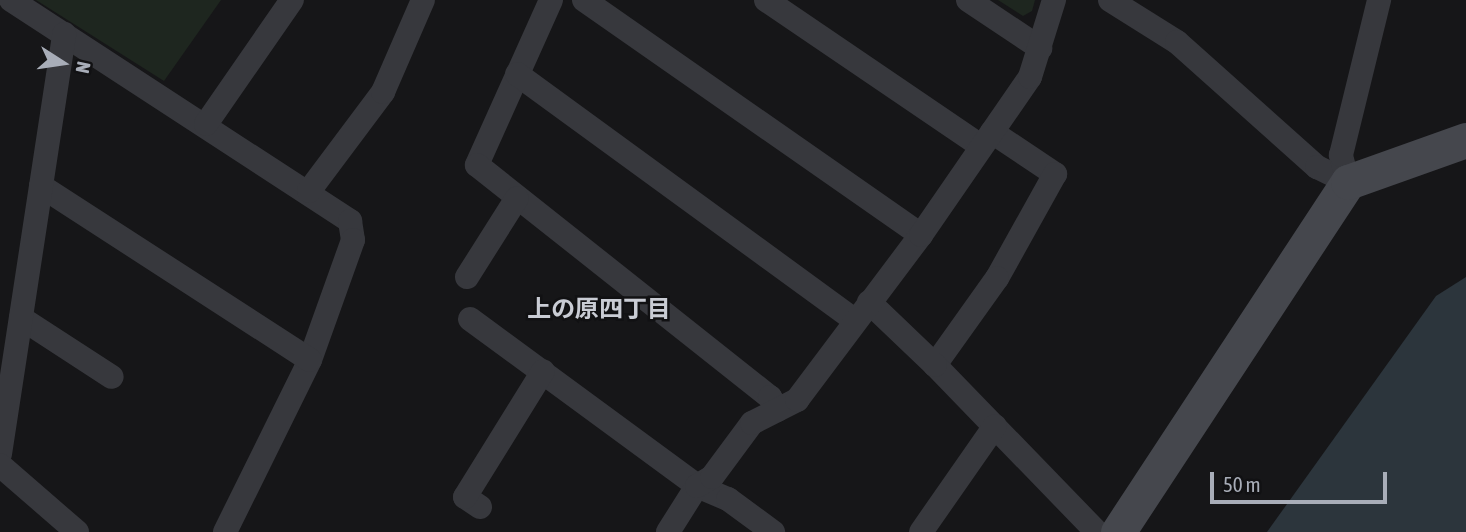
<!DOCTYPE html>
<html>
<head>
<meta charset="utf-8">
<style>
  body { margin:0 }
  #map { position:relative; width:1466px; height:532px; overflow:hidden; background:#161618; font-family:"Asap Condensed","Noto Sans JP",sans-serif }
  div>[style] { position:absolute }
  .green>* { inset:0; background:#1e261f }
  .water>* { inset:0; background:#2c353c }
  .street>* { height:24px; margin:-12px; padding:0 12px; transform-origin:12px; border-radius:12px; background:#37383d }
  .secondary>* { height:35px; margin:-17.5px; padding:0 17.5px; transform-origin:17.5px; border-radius:17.5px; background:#45474d }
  span { translate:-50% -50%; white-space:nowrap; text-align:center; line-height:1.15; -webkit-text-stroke:5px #111113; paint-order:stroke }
  .neighbourhood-label { font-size:24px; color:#c9ccd4; font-weight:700 }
  .north { position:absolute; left:28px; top:28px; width:70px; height:70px; -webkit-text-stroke:5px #111113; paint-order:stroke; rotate:102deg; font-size:19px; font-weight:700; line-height:28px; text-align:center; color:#a8adb8 }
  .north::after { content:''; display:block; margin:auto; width:24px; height:32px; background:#a8adb8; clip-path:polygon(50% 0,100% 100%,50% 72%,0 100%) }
  .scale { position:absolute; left:1210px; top:472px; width:177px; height:32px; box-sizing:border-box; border:4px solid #a8adb8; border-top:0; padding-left:9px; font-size:21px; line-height:24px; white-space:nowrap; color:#a8adb8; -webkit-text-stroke:5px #111113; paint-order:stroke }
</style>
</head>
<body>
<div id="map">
  <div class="green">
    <i style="clip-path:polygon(36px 0,221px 0,164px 81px)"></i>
    <i style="clip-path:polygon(998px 0,1035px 0,1032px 11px,1023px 16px)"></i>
  </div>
  <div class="water">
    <i style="clip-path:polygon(1466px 277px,1466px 532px,1267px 532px,1436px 296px)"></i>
  </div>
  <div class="street">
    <i style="left:11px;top:0;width:405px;rotate:33.1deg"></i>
    <i style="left:350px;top:221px;width:19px;rotate:81deg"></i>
    <i style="left:353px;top:240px;width:127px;rotate:109.7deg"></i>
    <i style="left:310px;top:360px;width:192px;rotate:116.3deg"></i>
    <i style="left:551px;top:0;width:181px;rotate:114.2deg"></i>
    <i style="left:477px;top:165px;width:374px;rotate:38.4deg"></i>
    <i style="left:770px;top:397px;width:15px;rotate:62deg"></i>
    <i style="left:584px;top:0;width:411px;rotate:34.9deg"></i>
    <i style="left:766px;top:0;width:260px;rotate:34.2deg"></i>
    <i style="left:968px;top:0;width:87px;rotate:33.7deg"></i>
    <i style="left:1110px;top:0;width:79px;rotate:32.1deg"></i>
    <i style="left:1177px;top:42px;width:188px;rotate:41.8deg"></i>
    <i style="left:1317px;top:167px;width:34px;rotate:26deg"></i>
    <i style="left:517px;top:74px;width:419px;rotate:36.1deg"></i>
    <i style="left:206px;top:124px;width:151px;rotate:-55.3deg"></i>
    <i style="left:992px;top:132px;width:76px;rotate:33.7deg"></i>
    <i style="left:1055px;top:174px;width:119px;rotate:119.1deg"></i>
    <i style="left:997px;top:278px;width:107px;rotate:125.5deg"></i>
    <i style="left:935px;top:365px;width:233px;rotate:45.9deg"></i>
    <i style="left:1348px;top:182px;width:28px;rotate:-105deg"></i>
    <i style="left:1341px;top:155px;width:160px;rotate:-76.2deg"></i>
    <i style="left:41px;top:186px;width:320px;rotate:32.9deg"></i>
    <i style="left:309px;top:191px;width:124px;rotate:-53.2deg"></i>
    <i style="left:383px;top:92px;width:100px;rotate:-66.5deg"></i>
    <i style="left:467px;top:277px;width:93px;rotate:-57.7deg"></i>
    <i style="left:869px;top:302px;width:91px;rotate:43.7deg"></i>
    <i style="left:21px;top:318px;width:108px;rotate:33deg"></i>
    <i style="left:470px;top:319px;width:282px;rotate:36.3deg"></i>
    <i style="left:697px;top:486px;width:34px;rotate:23deg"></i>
    <i style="left:728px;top:499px;width:56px;rotate:36.3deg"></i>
    <i style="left:0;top:454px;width:425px;rotate:-81.3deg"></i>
    <i style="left:0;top:465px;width:102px;rotate:41deg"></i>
    <i style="left:480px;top:507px;width:18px;rotate:-146deg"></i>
    <i style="left:465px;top:497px;width:148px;rotate:-58.2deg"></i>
    <i style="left:668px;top:532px;width:54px;rotate:-57.8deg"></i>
    <i style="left:697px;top:486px;width:17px;rotate:-31deg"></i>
    <i style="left:712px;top:477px;width:67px;rotate:-53.5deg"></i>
    <i style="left:752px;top:423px;width:51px;rotate:-27.1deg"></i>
    <i style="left:797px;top:400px;width:206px;rotate:-53.1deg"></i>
    <i style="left:921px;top:235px;width:192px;rotate:-55.4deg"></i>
    <i style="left:1030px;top:77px;width:81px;rotate:-72.7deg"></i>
    <i style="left:921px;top:532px;width:129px;rotate:-55.1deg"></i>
  </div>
  <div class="secondary">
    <i style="left:1118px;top:532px;width:419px;rotate:-56.7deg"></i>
    <i style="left:1348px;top:182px;width:125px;rotate:-19.6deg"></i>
  </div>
  <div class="neighbourhood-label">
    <span style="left:599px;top:309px">上の原四丁目</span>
  </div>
  <div class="north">N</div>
  <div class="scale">50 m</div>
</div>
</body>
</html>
